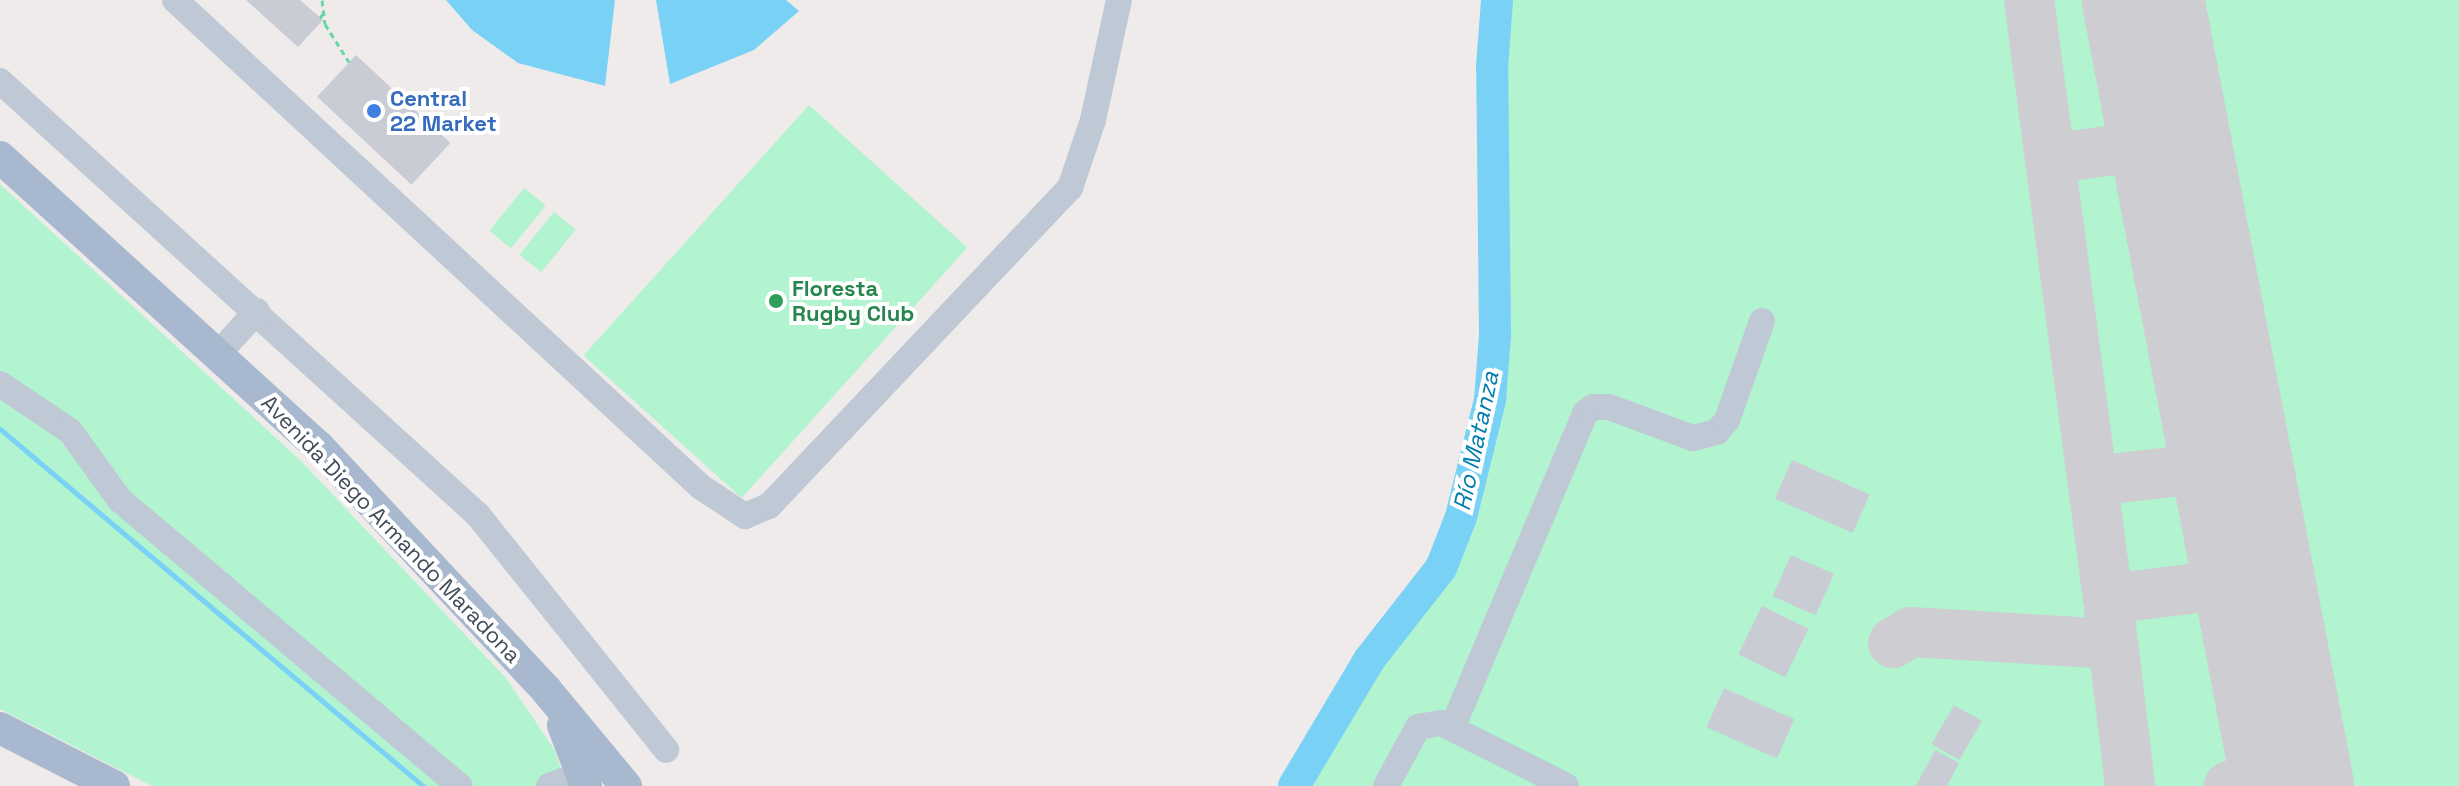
<!DOCTYPE html>
<html>
<head>
<meta charset="utf-8">
<style>
  body { margin:0 }
  #map { position:relative; width:2459px; height:786px; overflow:hidden; background:#efebeb; font-family:"Space Grotesk",sans-serif }
  div>[style] { position:absolute }
  .green>* { inset:0; background:#b2f3d0; transform-origin:0 0 }
  .water>* { inset:0; background:#79d2f6 }
  .stream>* { height:5px; margin:-2.5px; padding:0 2.5px; transform-origin:2.5px; border-radius:2.5px; background:#79d2f6 }
  .river>* { height:32px; margin:-16px; padding:0 16px; transform-origin:16px; border-radius:16px; background:#79d2f6 }
  .taxiway>* { height:50px; margin:-25px; padding:0 25px; transform-origin:25px; border-radius:25px; background:#cecdd1 }
  .runway>* { height:122px; margin:-61px; padding:0 61px; transform-origin:61px; border-radius:61px; background:#cecdd1 }
  .building>* { inset:0; background:#c9ccd4; transform-origin:0 0 }
  .path>* { height:3px; margin-top:-1.5px; transform-origin:0; background:repeating-linear-gradient(90deg,#66d5a7 0 6px,transparent 0 10px) }
  .minor>* { height:26px; margin:-13px; padding:0 13px; transform-origin:13px; border-radius:13px; background:#bfc9d5 }
  .major>* { height:32px; margin:-16px; padding:0 16px; transform-origin:16px; border-radius:16px; background:#a7b8cf }
  .dots>* { width:22px; height:22px; translate:-50% -50%; box-sizing:border-box; border:4px solid #fff; border-radius:50% }
  span { translate:-50% -50%; white-space:nowrap; text-align:center; line-height:1.15; -webkit-text-stroke:8px #fff; paint-order:stroke }
  .shop-label { font-size:22px; color:#366cbe; font-weight:700 }
  .left { translate:0 -50%; text-align:left }
  .leisure-label { font-size:22px; color:#27864d; font-weight:700 }
  .street-label { font-size:22px; color:#424d5b }
  .water-label { font-size:24px; color:#007daf; font-style:italic }
</style>
</head>
<body>
<div id="map">
  <div class="green">
    <i style="clip-path:polygon(1497px 0,2459px 0,2459px 786px,1294px 786px,1369px 660px,1441px 568px,1461px 517px,1490px 400px,1495px 335px,1492px 67px)"></i>
    <i style="left:809px;top:105px;width:213px;height:337px;rotate:42deg"></i>
    <i style="clip-path:polygon(0 184px,301px 461px,506px 678px,554px 749px,567px 786px,152px 786px,0 709px)"></i>
    <i style="left:524px;top:188px;width:28px;height:55px;rotate:39deg"></i>
    <i style="left:554px;top:212px;width:28px;height:55px;rotate:39deg"></i>
  </div>
  <div class="water">
    <i style="clip-path:polygon(446px 0,615px 0,605px 86px,518px 63px,472px 30px)"></i>
    <i style="clip-path:polygon(656px 0,786px 0,799px 11px,754px 50px,670px 84px)"></i>
  </div>
  <div class="stream">
    <i style="left:0;top:429px;width:554px;rotate:40.16deg"></i>
  </div>
  <div class="river">
    <i style="left:1294px;top:786px;width:147px;rotate:-59.2deg"></i>
    <i style="left:1369px;top:660px;width:117px;rotate:-52deg"></i>
    <i style="left:1441px;top:568px;width:55px;rotate:-68.6deg"></i>
    <i style="left:1461px;top:517px;width:121px;rotate:-76.1deg"></i>
    <i style="left:1490px;top:400px;width:65px;rotate:-85.6deg"></i>
    <i style="left:1495px;top:335px;width:268px;rotate:-90.6deg"></i>
    <i style="left:1492px;top:67px;width:67px;rotate:-85.7deg"></i>
  </div>
  <div class="taxiway">
    <i style="left:2029px;top:0;width:604px;rotate:82.49deg"></i>
    <i style="left:2108px;top:599px;width:147px;rotate:-7deg"></i>
    <i style="left:2050px;top:159px;width:121px;rotate:-8.1deg"></i>
    <i style="left:2092px;top:481px;width:141px;rotate:-6.5deg"></i>
    <i style="left:2109px;top:609px;width:178px;rotate:83.2deg"></i>
    <i style="left:1893px;top:643px;width:21px;rotate:-31deg"></i>
    <i style="left:1911px;top:632px;width:202px;rotate:3.4deg"></i>
    <i style="left:2229px;top:786px;width:63px;rotate:-8.3deg"></i>
  </div>
  <div class="runway">
    <i style="left:2143px;top:0;width:800px;rotate:79.2deg"></i>
  </div>
  <div class="building">
    <i style="clip-path:polygon(246px 0,300px 0,323px 20px,298px 47px)"></i>
    <i style="left:356px;top:55px;width:129px;height:57px;rotate:43deg"></i>
    <i style="left:1792px;top:460px;width:85px;height:42px;rotate:24deg"></i>
    <i style="left:1791px;top:555px;width:47px;height:45px;rotate:24deg"></i>
    <i style="left:1762px;top:606px;width:52px;height:54px;rotate:26deg"></i>
    <i style="left:1724px;top:688px;width:77px;height:43px;rotate:24deg"></i>
    <i style="left:1954px;top:705px;width:32px;height:45px;rotate:30deg"></i>
    <i style="clip-path:polygon(1935px 750px,1959px 763px,1947px 786px,1916px 786px)"></i>
  </div>
  <div class="path">
    <i style="left:322px;top:0;width:24px;rotate:83deg"></i>
    <i style="left:325px;top:24px;width:45px;rotate:57.7deg"></i>
    <i style="left:320px;top:18px;width:9px;rotate:-54deg"></i>
  </div>
  <div class="minor">
    <i style="left:175px;top:0;width:717px;rotate:42.8deg"></i>
    <i style="left:701px;top:487px;width:53px;rotate:33.4deg"></i>
    <i style="left:745px;top:516px;width:26px;rotate:-23deg"></i>
    <i style="left:769px;top:506px;width:438px;rotate:-46.6deg"></i>
    <i style="left:1070px;top:188px;width:72px;rotate:-71.3deg"></i>
    <i style="left:1093px;top:120px;width:123px;rotate:-77.8deg"></i>
    <i style="left:0;top:81px;width:646px;rotate:42.24deg"></i>
    <i style="left:478px;top:515px;width:301px;rotate:51.3deg"></i>
    <i style="left:218px;top:354px;width:58px;rotate:-47.8deg"></i>
    <i style="left:0;top:384px;width:84px;rotate:33.9deg"></i>
    <i style="left:70px;top:431px;width:85px;rotate:54.1deg"></i>
    <i style="left:120px;top:500px;width:444px;rotate:40.1deg"></i>
    <i style="left:1453px;top:726px;width:340px;rotate:-67.1deg"></i>
    <i style="left:1585px;top:413px;width:10px;rotate:-37deg"></i>
    <i style="left:1593px;top:407px;width:16px"></i>
    <i style="left:1609px;top:407px;width:90px;rotate:20.3deg"></i>
    <i style="left:1693px;top:438px;width:25px;rotate:-14deg"></i>
    <i style="left:1717px;top:432px;width:16px;rotate:-50deg"></i>
    <i style="left:1727px;top:420px;width:105px;rotate:-70.5deg"></i>
    <i style="left:549px;top:786px;width:35px;rotate:-20deg"></i>
    <i style="left:1386px;top:786px;width:67px;rotate:-61.5deg"></i>
    <i style="left:1418px;top:727px;width:23px;rotate:-10deg"></i>
    <i style="left:1441px;top:723px;width:140px;rotate:26.7deg"></i>
  </div>
  <div class="major">
    <i style="left:0;top:157px;width:430px;rotate:42.3deg"></i>
    <i style="left:318px;top:446px;width:335px;rotate:46.9deg"></i>
    <i style="left:547px;top:691px;width:124px;rotate:50.3deg"></i>
    <i style="left:563px;top:725px;width:65px;rotate:69.3deg"></i>
    <i style="left:0;top:728px;width:128px;rotate:27deg"></i>
  </div>
  <div class="dots">
    <i style="left:374px;top:111px;background:#3f7fe0"></i>
    <i style="left:776px;top:301px;background:#2e9e5b"></i>
  </div>
  <div class="shop-label">
    <span class="left" style="left:390px;top:111px">Central<br>22 Market</span>
  </div>
  <div class="leisure-label">
    <span class="left" style="left:792px;top:301px">Floresta<br>Rugby Club</span>
  </div>
  <div class="street-label">
    <span style="left:391px;top:529px;rotate:46deg">Avenida Diego Armando Maradona</span>
  </div>
  <div class="water-label">
    <span style="left:1476px;top:441px;rotate:-78deg">Río Matanza</span>
  </div>
</div>
</body>
</html>
